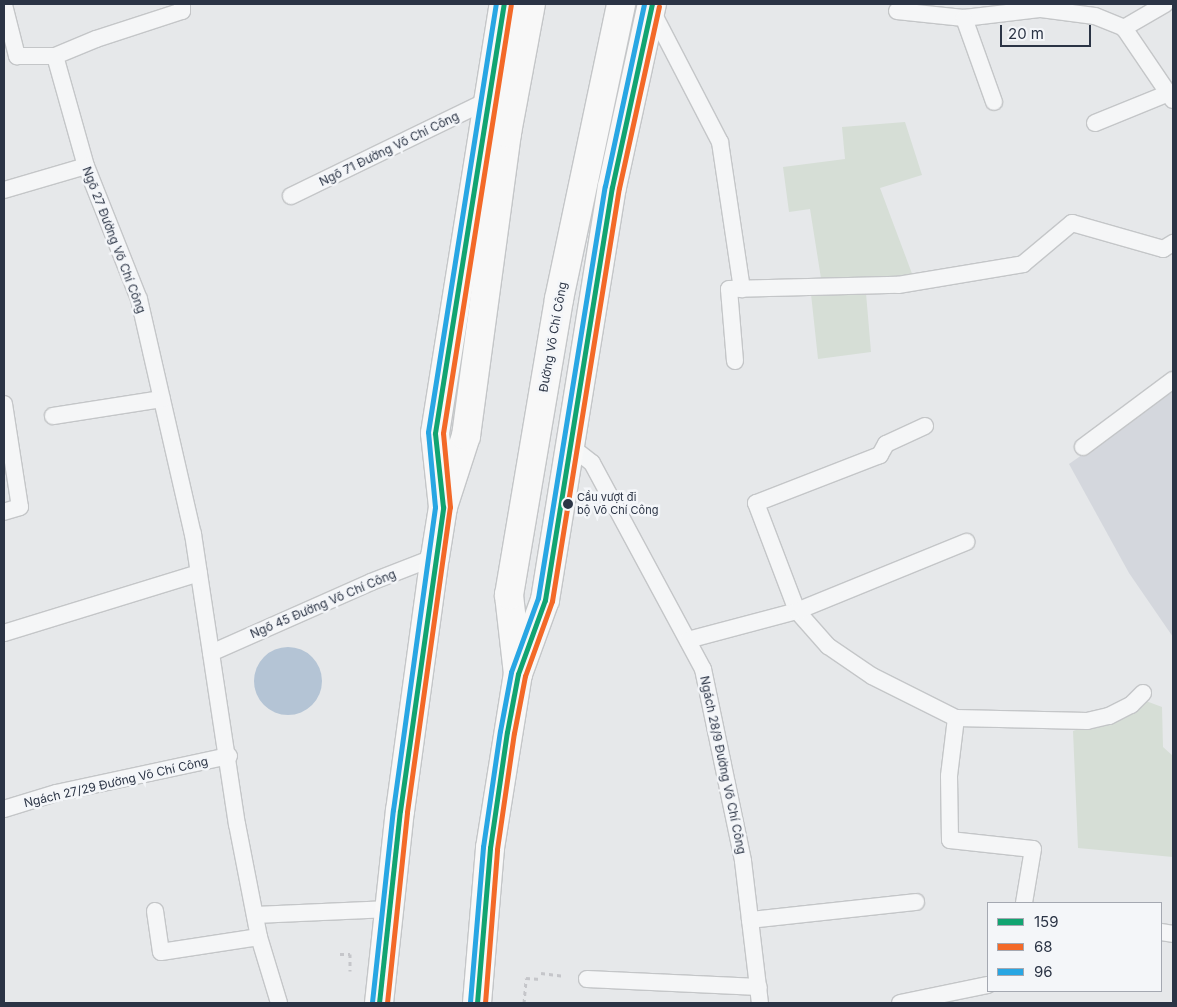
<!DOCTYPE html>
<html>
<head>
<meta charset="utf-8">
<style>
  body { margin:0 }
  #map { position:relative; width:1177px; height:1007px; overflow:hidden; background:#e6e8ea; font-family:Inter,sans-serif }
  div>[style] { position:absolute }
  .built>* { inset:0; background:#d4d7dd }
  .green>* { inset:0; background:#d6ded6 }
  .water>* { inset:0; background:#b4c4d5 }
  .round { border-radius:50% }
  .path>* { height:3px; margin-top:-1.5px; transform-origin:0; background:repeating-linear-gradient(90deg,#c5c6ca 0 4px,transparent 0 8px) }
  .roads { filter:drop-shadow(1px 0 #c4c6c8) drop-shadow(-1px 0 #c4c6c8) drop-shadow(0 1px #c4c6c8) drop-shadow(0 -1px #c4c6c8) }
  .service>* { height:16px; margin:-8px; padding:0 8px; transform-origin:8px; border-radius:8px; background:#f5f6f7 }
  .primary>* { height:28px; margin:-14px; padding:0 14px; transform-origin:14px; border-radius:14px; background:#f8f8f8 }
  .trunk>* { height:28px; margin:-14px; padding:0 14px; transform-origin:14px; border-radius:14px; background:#f8f8f8 }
  .bus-1>* { height:5px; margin:-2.5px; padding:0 2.5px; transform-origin:2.5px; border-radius:2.5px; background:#11a471 }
  .bus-2>* { height:5px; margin:-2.5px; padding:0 2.5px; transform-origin:2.5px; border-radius:2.5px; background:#f36928 }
  .bus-3>* { height:5px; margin:-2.5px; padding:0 2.5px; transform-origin:2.5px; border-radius:2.5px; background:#28a6e3 }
  .dots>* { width:14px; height:14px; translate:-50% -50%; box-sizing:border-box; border:2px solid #f4f6f9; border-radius:50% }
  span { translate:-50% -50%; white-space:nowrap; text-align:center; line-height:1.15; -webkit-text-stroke:5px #f4f6f9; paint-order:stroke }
  .bus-label { font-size:11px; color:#2b3445 }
  .left { translate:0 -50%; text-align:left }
  .street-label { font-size:12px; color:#2b3445 }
  .frame { position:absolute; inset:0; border:5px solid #2b3445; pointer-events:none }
  .legend { position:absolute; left:987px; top:902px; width:175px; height:90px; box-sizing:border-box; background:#f4f6f9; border:1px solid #a4a8b1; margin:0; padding:6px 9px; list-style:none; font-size:15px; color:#2b3445 }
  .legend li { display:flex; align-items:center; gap:10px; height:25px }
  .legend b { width:25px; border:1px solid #a4a8b1 }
  .scale { position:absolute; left:1000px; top:25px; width:91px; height:22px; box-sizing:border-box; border:2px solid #2b3445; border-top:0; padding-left:6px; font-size:15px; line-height:18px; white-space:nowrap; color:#2b3445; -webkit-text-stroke:4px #f4f6f9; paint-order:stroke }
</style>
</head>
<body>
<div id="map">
  <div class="built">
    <i style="clip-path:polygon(1173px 391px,1173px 637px,1129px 573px,1069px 464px)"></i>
  </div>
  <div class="green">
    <i style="clip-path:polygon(905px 122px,922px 175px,880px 188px,917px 287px,866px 293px,871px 352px,818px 359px,811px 294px,823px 291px,810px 209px,789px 212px,783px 167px,845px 159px,842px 127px)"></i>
    <i style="clip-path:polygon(1146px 701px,1162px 707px,1163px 747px,1173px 756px,1173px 857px,1078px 848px,1073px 731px,1124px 713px)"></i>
  </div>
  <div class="water">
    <i class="round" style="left:254px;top:647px;width:68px;height:68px"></i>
  </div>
  <div class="path">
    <i style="left:340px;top:954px;width:10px"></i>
    <i style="left:350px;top:954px;width:17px;rotate:90deg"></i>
    <i style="left:541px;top:973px;width:24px;rotate:7deg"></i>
    <i style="left:524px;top:1003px;width:25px;rotate:-85deg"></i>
    <i style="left:526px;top:978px;width:15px;rotate:4deg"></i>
  </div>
  <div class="roads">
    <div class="service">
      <i style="left:182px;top:4px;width:7px;rotate:90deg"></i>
      <i style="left:182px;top:11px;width:90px;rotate:162deg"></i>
      <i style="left:96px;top:39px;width:44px;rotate:157.5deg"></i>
      <i style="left:55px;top:56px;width:114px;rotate:74.3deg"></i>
      <i style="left:86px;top:166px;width:143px;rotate:68.3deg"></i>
      <i style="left:139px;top:299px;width:241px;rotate:77.1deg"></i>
      <i style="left:193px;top:534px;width:293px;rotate:81.4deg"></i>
      <i style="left:237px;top:824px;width:115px;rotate:79deg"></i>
      <i style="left:259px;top:937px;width:69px;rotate:73.1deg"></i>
      <i style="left:1165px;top:4px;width:48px;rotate:149.7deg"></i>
      <i style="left:1124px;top:28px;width:87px;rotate:55.8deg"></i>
      <i style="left:4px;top:5px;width:53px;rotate:75.7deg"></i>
      <i style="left:17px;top:56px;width:38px"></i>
      <i style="left:651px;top:9px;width:150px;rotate:62.6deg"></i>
      <i style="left:720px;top:142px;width:149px;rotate:81.5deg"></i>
      <i style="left:897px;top:11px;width:67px;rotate:6deg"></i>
      <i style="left:964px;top:18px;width:78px;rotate:-6.7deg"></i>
      <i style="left:1041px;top:9px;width:54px;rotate:7.4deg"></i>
      <i style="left:1095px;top:16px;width:31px;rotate:22deg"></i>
      <i style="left:964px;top:18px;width:89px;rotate:70.3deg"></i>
      <i style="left:1095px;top:123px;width:80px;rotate:-22.1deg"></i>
      <i style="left:4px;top:190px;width:85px;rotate:-16.3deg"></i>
      <i style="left:291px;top:196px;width:218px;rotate:-25.9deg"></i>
      <i style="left:735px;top:361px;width:72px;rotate:-94.8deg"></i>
      <i style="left:729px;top:289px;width:169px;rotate:-1.4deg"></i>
      <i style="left:898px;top:285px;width:127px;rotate:-9.5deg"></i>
      <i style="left:1023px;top:264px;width:64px;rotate:-39.9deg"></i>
      <i style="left:1072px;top:223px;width:95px;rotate:15.9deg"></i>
      <i style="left:1163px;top:249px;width:12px;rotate:-31deg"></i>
      <i style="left:4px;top:404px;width:104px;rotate:81.2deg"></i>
      <i style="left:20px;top:507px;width:17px;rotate:163deg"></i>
      <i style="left:53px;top:416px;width:110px;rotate:-8.9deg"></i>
      <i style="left:925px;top:426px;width:43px;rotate:155.2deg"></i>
      <i style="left:886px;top:444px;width:13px;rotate:119deg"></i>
      <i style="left:880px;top:455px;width:133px;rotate:158.8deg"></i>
      <i style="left:756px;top:503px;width:116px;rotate:69.2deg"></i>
      <i style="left:797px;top:611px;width:47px;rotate:48.5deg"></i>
      <i style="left:828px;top:646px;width:53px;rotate:34.3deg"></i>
      <i style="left:872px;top:676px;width:94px;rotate:26.6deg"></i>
      <i style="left:956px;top:718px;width:131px;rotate:1.3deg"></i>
      <i style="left:1087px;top:721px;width:23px;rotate:-13deg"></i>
      <i style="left:1109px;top:716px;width:25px;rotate:-27deg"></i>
      <i style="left:1131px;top:705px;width:17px;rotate:-45deg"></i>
      <i style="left:569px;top:445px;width:29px;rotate:38deg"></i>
      <i style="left:592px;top:463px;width:234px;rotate:61.7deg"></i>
      <i style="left:703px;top:669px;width:196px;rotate:78.2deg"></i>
      <i style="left:743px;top:861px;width:143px;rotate:83.2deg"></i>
      <i style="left:1083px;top:447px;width:112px;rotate:-36.7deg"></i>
      <i style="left:4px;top:633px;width:204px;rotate:-17.1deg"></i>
      <i style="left:688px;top:640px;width:113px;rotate:-14.9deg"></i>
      <i style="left:797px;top:611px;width:183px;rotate:-22.2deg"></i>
      <i style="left:211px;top:653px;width:175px;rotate:-23.9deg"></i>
      <i style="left:371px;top:582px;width:69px;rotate:-21.3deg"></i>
      <i style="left:956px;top:718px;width:58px;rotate:96.9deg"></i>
      <i style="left:949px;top:776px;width:64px;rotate:89.1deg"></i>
      <i style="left:950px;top:840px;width:83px;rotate:6.2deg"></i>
      <i style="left:1033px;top:849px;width:55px;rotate:99.5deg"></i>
      <i style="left:4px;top:809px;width:54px;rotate:-17.1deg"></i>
      <i style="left:56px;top:793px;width:177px;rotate:-12.1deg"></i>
      <i style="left:155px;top:911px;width:41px;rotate:81.7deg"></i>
      <i style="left:161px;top:952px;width:99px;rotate:-8.7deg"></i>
      <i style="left:255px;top:915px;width:135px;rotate:-2.5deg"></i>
      <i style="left:750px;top:920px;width:167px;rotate:-6.2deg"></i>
      <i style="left:1161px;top:932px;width:12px;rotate:9deg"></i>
      <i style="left:587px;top:979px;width:172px;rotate:2.7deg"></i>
      <i style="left:900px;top:1003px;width:90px;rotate:-11.6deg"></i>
    </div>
    <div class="primary">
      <i style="left:443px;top:507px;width:74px;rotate:-96.2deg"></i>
      <i style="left:435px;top:433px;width:435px;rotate:-80.9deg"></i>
      <i style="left:518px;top:674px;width:79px;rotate:-70deg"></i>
      <i style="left:545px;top:600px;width:418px;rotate:-80.8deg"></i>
      <i style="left:612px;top:187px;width:187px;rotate:-77.7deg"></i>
    </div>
    <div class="trunk">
      <i style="left:379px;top:1003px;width:193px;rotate:-83.8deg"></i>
      <i style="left:400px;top:811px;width:256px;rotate:-82.2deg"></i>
      <i style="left:435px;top:557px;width:51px;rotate:-80.9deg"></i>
      <i style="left:443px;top:507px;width:75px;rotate:-72.1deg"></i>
      <i style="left:466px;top:436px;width:306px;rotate:-82.3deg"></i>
      <i style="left:507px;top:133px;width:131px;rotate:-79.5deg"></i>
      <i style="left:477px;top:1003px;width:156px;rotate:-85.2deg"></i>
      <i style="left:490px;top:848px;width:176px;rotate:-80.9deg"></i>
      <i style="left:518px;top:674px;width:80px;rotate:-96.5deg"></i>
      <i style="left:509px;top:595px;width:300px;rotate:-80.4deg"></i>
      <i style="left:559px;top:299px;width:301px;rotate:-78.1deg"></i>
    </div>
  </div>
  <div class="bus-1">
    <i style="left:379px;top:1003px;width:193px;rotate:-83.8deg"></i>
    <i style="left:400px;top:811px;width:307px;rotate:-81.9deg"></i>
    <i style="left:443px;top:507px;width:74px;rotate:-96.2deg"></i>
    <i style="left:435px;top:433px;width:435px;rotate:-80.9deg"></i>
    <i style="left:477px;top:1003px;width:156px;rotate:-85.2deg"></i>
    <i style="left:490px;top:848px;width:117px;rotate:-81.7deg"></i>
    <i style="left:507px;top:732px;width:59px;rotate:-79.3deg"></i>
    <i style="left:518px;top:674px;width:79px;rotate:-70deg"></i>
    <i style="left:545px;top:600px;width:418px;rotate:-80.8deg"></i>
    <i style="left:612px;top:187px;width:187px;rotate:-77.7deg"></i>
  </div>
  <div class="bus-2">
    <i style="left:387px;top:1003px;width:192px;rotate:-84deg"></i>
    <i style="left:407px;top:812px;width:308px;rotate:-82deg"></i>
    <i style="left:450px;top:507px;width:74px;rotate:-95.4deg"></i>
    <i style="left:443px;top:433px;width:433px;rotate:-81deg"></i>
    <i style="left:485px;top:1003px;width:154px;rotate:-85.5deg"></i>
    <i style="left:497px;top:849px;width:117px;rotate:-81.7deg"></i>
    <i style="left:514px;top:733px;width:58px;rotate:-79.1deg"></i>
    <i style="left:525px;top:676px;width:80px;rotate:-70.2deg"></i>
    <i style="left:552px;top:601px;width:418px;rotate:-80.8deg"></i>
    <i style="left:619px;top:188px;width:186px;rotate:-77.6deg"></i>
  </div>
  <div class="bus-3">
    <i style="left:372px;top:1002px;width:193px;rotate:-83.8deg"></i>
    <i style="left:393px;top:810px;width:306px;rotate:-82.1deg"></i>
    <i style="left:435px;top:507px;width:75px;rotate:-95.3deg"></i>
    <i style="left:428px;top:432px;width:433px;rotate:-81deg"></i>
    <i style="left:470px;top:1002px;width:156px;rotate:-85.2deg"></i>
    <i style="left:483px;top:847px;width:117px;rotate:-81.7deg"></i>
    <i style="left:500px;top:731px;width:60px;rotate:-79.4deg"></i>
    <i style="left:511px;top:672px;width:79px;rotate:-70deg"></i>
    <i style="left:538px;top:598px;width:417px;rotate:-80.8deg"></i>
    <i style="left:605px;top:186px;width:186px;rotate:-77.9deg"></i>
  </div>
  <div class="dots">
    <i style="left:568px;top:504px;background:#2b3445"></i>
  </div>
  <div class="bus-label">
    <span class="left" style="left:577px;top:504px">Cầu vượt đi<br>bộ Võ Chí Công</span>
  </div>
  <div class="street-label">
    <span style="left:389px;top:149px;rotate:-26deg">Ngõ 71 Đường Võ Chí Công</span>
    <span style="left:114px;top:240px;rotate:69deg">Ngõ 27 Đường Võ Chí Công</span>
    <span style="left:553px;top:337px;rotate:-80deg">Đường Võ Chí Công</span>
    <span style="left:323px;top:604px;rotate:-23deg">Ngõ 45 Đường Võ Chí Công</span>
    <span style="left:723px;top:765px;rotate:78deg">Ngách 28/9 Đường Võ Chí Công</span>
    <span style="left:116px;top:782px;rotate:-13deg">Ngách 27/29 Đường Võ Chí Công</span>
  </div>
  <div class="frame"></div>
  <ul class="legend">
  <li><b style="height:6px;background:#11a471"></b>159</li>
  <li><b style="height:6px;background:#f36928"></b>68</li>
  <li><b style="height:6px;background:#28a6e3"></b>96</li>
  </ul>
  <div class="scale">20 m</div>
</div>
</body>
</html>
